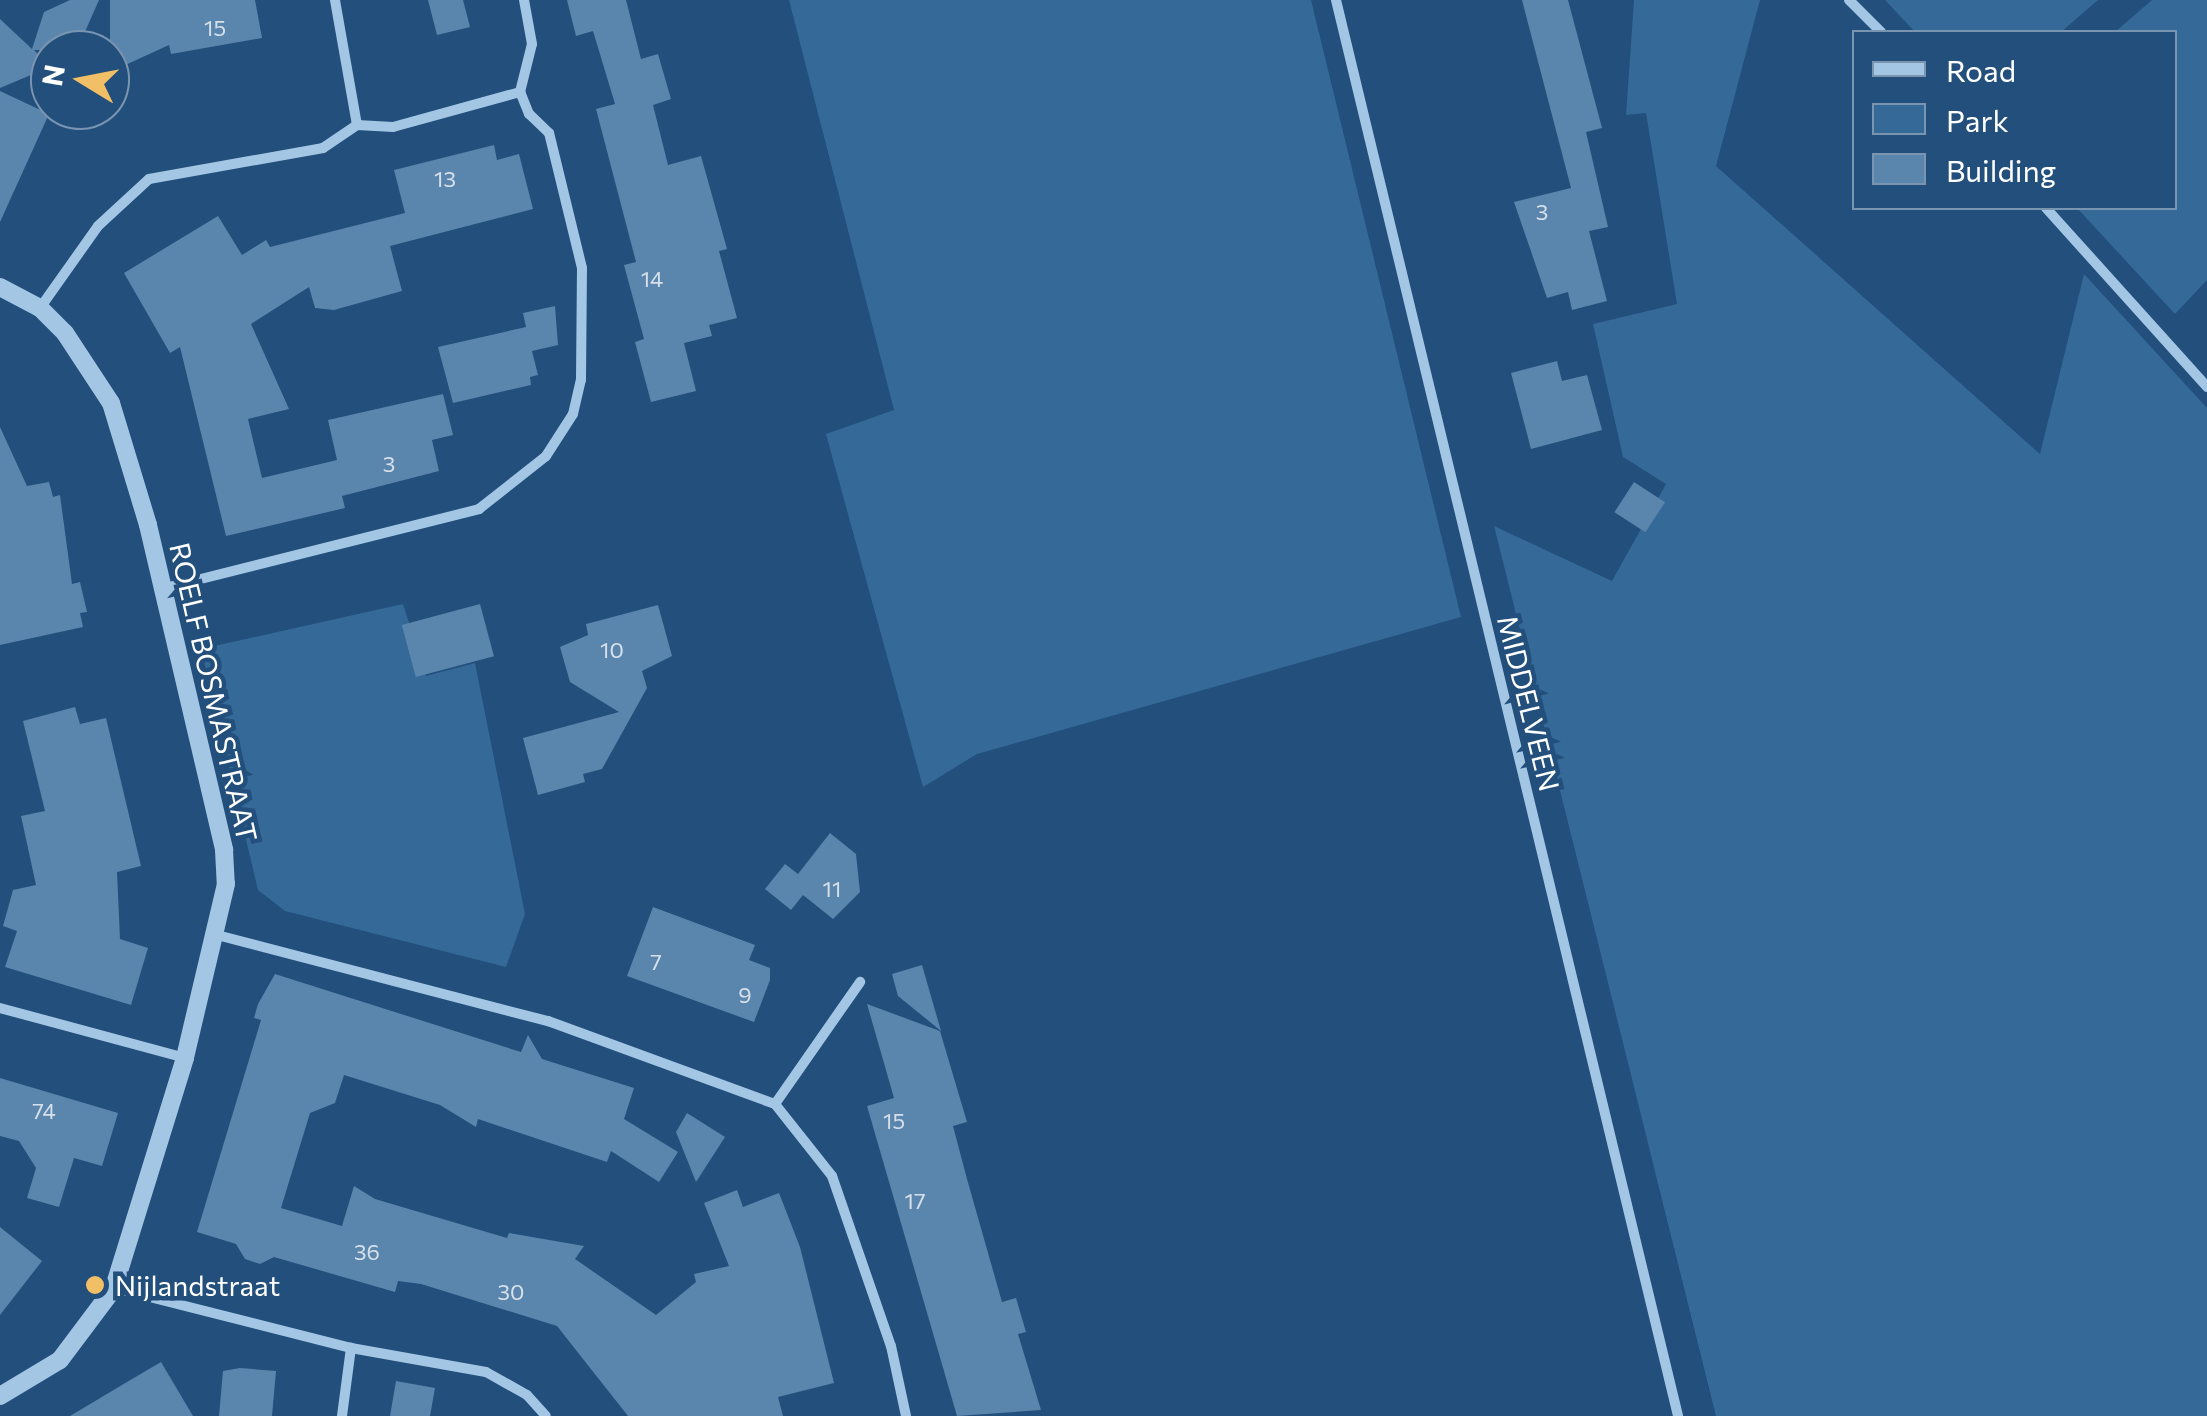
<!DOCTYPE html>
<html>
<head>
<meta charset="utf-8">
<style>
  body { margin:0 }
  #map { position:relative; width:2207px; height:1416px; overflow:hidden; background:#224f7b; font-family:Commissioner,sans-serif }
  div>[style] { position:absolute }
  .green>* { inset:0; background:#356998 }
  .building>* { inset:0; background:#5a85ad; transform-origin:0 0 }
  .minor>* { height:10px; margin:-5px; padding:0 5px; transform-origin:5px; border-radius:5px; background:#a4c6e5 }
  .tertiary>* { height:18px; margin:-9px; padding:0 9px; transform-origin:9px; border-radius:9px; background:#a4c6e5 }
  .dots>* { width:28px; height:28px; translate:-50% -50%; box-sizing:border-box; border:5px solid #224f7b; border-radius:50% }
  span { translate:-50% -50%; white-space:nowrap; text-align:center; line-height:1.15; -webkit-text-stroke:9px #224f7b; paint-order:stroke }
  .number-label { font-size:22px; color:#d6e0ea }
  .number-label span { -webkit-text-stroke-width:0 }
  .street-label { font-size:28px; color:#fff }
  .poi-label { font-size:28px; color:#fff }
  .left { translate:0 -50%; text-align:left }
  .legend { position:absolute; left:1852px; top:30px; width:325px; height:180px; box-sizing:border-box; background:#224f7b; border:2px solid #7a95b0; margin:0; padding:12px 18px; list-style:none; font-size:30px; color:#fff }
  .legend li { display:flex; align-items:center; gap:20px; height:50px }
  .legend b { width:50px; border:2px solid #7a95b0 }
  .north { position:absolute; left:30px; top:30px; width:100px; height:100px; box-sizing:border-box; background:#224f7b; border:2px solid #7a95b0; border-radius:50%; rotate:280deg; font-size:28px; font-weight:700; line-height:40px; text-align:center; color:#fff }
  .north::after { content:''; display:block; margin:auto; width:35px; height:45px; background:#f1bf66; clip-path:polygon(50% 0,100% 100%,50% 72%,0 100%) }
</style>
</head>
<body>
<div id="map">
  <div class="green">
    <i style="clip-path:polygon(789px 0,1311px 0,1461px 617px,977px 754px,923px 787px,826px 434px,894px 410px)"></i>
    <i style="clip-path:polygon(1634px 0,1760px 0,1716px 166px,2040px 454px,2084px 274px,2207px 408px,2207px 1416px,1716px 1416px,1494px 526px,1612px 581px,1666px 484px,1623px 457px,1593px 324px,1677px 304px,1646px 113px,1626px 115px)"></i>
    <i style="clip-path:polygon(1885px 0,2098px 0,2061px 32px,1915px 32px)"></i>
    <i style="clip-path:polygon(2152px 0,2207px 0,2207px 280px,2175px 314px,2077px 208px,2174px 208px,2174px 32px,2115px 32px)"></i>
    <i style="clip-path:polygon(403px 604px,426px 676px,475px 663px,525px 914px,506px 967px,285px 911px,258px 890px,201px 649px)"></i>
  </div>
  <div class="building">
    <i style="clip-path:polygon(70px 0,99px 0,77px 50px,34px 50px,50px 67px,0 88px,0 19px,32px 49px,44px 12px)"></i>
    <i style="clip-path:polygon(110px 0,255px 0,262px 38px,171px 54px,169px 45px,110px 72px)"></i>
    <i style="clip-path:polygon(428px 0,463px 0,470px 27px,437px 35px)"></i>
    <i style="clip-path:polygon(567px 0,626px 0,641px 59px,658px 54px,671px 99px,653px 105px,668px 165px,701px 156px,727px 249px,719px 251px,737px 318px,709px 325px,712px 336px,684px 343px,696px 391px,651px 402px,635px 342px,644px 339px,624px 265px,636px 262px,596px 109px,615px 104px,593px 31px,576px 36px)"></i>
    <i style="clip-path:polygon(1522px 0,1568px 0,1602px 128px,1586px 132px,1608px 227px,1589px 231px,1607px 301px,1572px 310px,1568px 292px,1547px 298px,1514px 202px,1571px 188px)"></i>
    <i style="clip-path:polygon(0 91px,49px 114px,0 222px)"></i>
    <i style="clip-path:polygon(494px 145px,497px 160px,519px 154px,533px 209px,390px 246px,402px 291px,334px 310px,315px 308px,309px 287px,251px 324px,289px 409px,248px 419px,262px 478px,337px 460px,328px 420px,443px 394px,453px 435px,432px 440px,439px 471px,342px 496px,345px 508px,226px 536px,180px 347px,170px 353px,124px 273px,218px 216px,242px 255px,266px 240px,270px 247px,405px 213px,394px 170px)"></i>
    <i style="clip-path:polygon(555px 306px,558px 345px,532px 351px,538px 375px,530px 377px,531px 385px,453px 403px,438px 347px,526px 327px,523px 313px)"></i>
    <i style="clip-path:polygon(1557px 361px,1562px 381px,1587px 375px,1602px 430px,1531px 449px,1511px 373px)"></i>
    <i style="clip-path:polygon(0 427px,27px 486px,49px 482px,53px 497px,60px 495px,72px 584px,80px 582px,87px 612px,80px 613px,83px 627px,0 645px)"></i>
    <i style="left:1634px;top:482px;width:37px;height:36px;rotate:33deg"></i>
    <i style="left:480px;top:604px;width:54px;height:81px;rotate:75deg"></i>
    <i style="clip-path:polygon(658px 605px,672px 656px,642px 671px,647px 688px,602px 769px,583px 774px,585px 782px,538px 795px,523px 738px,619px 712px,570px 682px,560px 647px,588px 635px,586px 624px)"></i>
    <i style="clip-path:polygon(75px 707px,80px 724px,106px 718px,141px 866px,117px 872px,120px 939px,148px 948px,131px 1005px,5px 967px,17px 931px,3px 926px,13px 890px,36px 885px,21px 816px,45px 811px,23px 721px)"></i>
    <i style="clip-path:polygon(830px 833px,856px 854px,860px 892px,833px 919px,803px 895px,791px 910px,765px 889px,785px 864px,798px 874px)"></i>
    <i style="clip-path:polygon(653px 907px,755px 945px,749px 960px,770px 968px,770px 980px,754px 1022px,627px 976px)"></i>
    <i style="clip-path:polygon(922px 965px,941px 1031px,898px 996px,892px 974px)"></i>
    <i style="clip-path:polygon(275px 974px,521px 1052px,528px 1035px,542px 1059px,634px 1088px,624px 1119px,678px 1152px,659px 1182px,611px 1151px,607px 1162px,478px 1119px,476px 1127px,440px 1105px,344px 1075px,335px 1103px,310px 1113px,281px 1208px,342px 1226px,354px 1186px,375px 1199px,507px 1238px,509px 1233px,584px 1246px,575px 1259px,656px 1315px,696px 1282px,694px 1274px,729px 1266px,704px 1203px,737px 1190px,743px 1207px,779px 1193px,800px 1247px,834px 1383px,778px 1397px,783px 1416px,628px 1416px,557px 1326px,421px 1284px,398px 1281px,395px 1292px,274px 1257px,260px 1264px,245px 1259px,236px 1244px,197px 1232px,261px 1020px,254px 1018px,258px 1004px)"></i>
    <i style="clip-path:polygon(867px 1004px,940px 1031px,967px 1122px,953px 1126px,967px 1179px,1002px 1302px,1016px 1298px,1026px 1332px,1018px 1334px,1041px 1410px,957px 1416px,867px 1106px,894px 1098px)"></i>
    <i style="clip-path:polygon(0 1078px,118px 1113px,102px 1166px,74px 1158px,59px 1207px,27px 1198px,36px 1168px,19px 1141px,0 1136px)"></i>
    <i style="clip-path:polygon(687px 1113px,725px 1137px,696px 1182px,676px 1132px)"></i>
    <i style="clip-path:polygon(0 1227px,42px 1261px,0 1315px)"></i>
    <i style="clip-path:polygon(161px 1362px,193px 1416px,70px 1416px,127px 1382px)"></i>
    <i style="clip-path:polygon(240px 1368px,276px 1371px,272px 1416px,219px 1416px,223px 1371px)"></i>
    <i style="clip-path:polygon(396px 1381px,435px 1388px,430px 1416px,390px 1416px)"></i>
  </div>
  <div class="minor">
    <i style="left:1336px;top:0;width:1457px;rotate:76.42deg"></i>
    <i style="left:1849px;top:0;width:45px;rotate:45deg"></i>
    <i style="left:357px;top:125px;width:36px;rotate:3deg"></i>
    <i style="left:393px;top:127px;width:132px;rotate:-15.4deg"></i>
    <i style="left:2046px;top:208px;width:241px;rotate:48deg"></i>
    <i style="left:40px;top:308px;width:100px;rotate:-54.7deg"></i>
    <i style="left:98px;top:226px;width:69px;rotate:-42.7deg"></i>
    <i style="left:149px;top:179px;width:177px;rotate:-10.1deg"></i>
    <i style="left:323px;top:148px;width:41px;rotate:-34.1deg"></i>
    <i style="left:357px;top:125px;width:127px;rotate:-100deg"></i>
    <i style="left:161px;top:589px;width:328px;rotate:-14.1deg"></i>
    <i style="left:479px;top:509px;width:85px;rotate:-38.3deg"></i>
    <i style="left:546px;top:456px;width:50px;rotate:-57.3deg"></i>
    <i style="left:573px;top:414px;width:35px;rotate:-77deg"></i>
    <i style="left:581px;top:380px;width:112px;rotate:-89.5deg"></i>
    <i style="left:582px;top:268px;width:139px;rotate:-103.7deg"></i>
    <i style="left:549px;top:133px;width:28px;rotate:-136deg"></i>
    <i style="left:529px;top:114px;width:24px;rotate:-112deg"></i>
    <i style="left:520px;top:92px;width:49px;rotate:-76deg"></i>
    <i style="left:532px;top:44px;width:45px;rotate:-100.3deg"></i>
    <i style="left:217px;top:935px;width:342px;rotate:14.6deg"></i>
    <i style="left:548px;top:1021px;width:242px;rotate:20.1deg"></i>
    <i style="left:775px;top:1104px;width:92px;rotate:51.6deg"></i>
    <i style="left:832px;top:1176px;width:180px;rotate:70.9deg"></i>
    <i style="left:891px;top:1346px;width:72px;rotate:77.9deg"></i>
    <i style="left:0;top:1008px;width:192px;rotate:15.1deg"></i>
    <i style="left:775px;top:1104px;width:149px;rotate:-55.1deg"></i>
    <i style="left:114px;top:1288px;width:244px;rotate:14.2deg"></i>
    <i style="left:351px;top:1348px;width:137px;rotate:10.1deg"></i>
    <i style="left:486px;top:1372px;width:47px;rotate:29.3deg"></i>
    <i style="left:527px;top:1395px;width:28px;rotate:48deg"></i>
    <i style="left:342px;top:1416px;width:69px;rotate:-82.5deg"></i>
  </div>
  <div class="tertiary">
    <i style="left:0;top:287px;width:45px;rotate:27.7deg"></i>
    <i style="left:40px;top:308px;width:35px;rotate:45deg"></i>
    <i style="left:65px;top:333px;width:84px;rotate:56.7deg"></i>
    <i style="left:111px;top:403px;width:127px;rotate:73.1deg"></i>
    <i style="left:148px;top:525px;width:334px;rotate:76.8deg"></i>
    <i style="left:224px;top:850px;width:34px;rotate:87deg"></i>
    <i style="left:226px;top:884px;width:179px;rotate:103.3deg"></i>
    <i style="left:185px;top:1058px;width:241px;rotate:107.2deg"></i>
    <i style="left:114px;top:1288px;width:90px;rotate:126.9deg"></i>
    <i style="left:60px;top:1360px;width:70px;rotate:149deg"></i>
  </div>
  <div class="dots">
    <i style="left:95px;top:1285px;background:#f1bf66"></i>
  </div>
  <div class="number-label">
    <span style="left:215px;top:28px">15</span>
    <span style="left:445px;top:179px">13</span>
    <span style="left:1542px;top:212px">3</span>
    <span style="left:652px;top:279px">14</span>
    <span style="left:389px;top:464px">3</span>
    <span style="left:612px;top:650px">10</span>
    <span style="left:832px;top:889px">11</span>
    <span style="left:656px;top:962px">7</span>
    <span style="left:745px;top:995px">9</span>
    <span style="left:44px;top:1111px">74</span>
    <span style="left:894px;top:1121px">15</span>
    <span style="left:915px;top:1201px">17</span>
    <span style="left:367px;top:1252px">36</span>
    <span style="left:511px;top:1292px">30</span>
  </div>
  <div class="street-label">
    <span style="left:214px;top:692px;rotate:77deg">ROELF BOSMASTRAAT</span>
    <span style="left:1529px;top:703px;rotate:76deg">MIDDELVEEN</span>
  </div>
  <div class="poi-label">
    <span class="left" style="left:115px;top:1285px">Nijlandstraat</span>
  </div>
  <ul class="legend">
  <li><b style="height:12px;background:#a4c6e5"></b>Road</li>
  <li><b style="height:28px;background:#356998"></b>Park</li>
  <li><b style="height:28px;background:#5a85ad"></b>Building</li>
  </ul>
  <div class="north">N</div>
</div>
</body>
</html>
